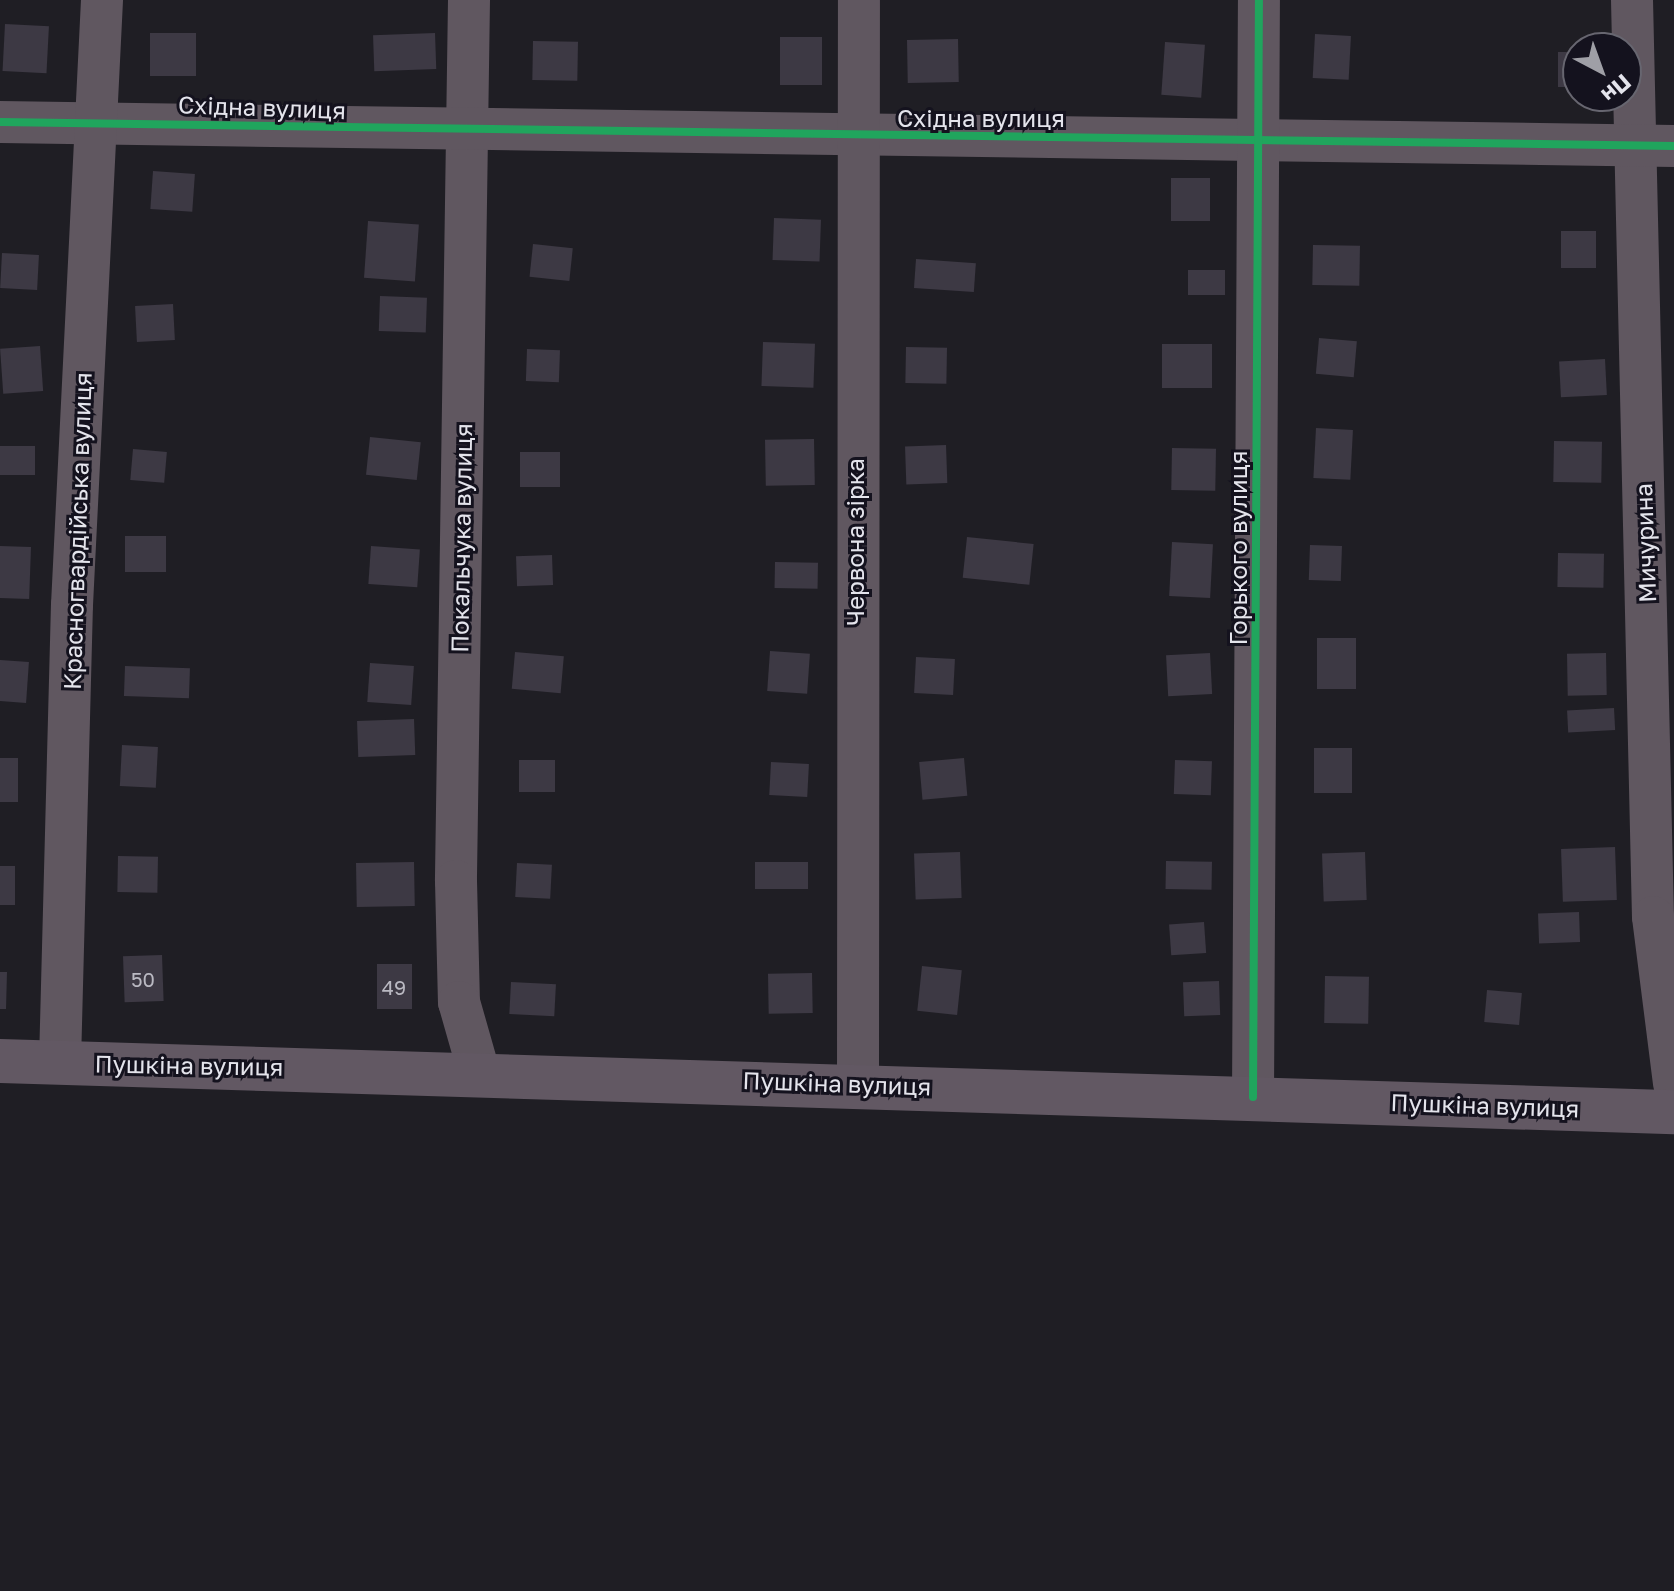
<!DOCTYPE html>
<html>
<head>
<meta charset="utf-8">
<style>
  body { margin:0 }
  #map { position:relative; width:1674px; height:1591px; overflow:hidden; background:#1f1e24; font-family:"Golos Text",sans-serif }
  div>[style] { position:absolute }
  .building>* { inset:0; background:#3d3944; transform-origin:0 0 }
  .minor>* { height:42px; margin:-21px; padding:0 21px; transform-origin:21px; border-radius:21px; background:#605760 }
  .major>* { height:44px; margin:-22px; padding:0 22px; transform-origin:22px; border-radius:22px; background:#625863 }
  .cycleway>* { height:8px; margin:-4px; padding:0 4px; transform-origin:4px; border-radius:4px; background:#20a55d }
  span { translate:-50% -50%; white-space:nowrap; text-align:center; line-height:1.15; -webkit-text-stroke:6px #14121e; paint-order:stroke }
  .number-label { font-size:20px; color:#bab9c2 }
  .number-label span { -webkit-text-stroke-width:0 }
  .street-label { font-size:24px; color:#e4e4ec }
  .north { position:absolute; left:1562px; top:32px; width:80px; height:80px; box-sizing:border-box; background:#14121e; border:2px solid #676670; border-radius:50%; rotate:139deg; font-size:22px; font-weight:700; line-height:32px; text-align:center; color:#e4e4ec }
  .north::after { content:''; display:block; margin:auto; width:28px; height:36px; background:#9f9fa6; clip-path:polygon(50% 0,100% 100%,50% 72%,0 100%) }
</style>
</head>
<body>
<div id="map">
  <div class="building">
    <i style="left:5px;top:24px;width:44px;height:47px;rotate:3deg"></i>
    <i style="left:196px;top:33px;width:43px;height:46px;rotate:90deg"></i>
    <i style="left:435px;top:33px;width:36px;height:62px;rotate:88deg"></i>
    <i style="left:1315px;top:34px;width:36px;height:44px;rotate:3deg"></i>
    <i style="left:780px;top:37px;width:42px;height:48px"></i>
    <i style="left:958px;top:39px;width:43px;height:51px;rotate:89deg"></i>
    <i style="left:533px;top:41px;width:45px;height:39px;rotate:1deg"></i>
    <i style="left:1165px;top:42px;width:40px;height:53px;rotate:4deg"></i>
    <i style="left:1558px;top:52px;width:20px;height:35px"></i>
    <i style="left:153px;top:171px;width:42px;height:38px;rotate:4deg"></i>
    <i style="left:1171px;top:178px;width:39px;height:43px"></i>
    <i style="left:774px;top:218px;width:47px;height:42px;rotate:2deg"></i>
    <i style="left:368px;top:221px;width:51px;height:57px;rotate:4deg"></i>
    <i style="left:1561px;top:231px;width:35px;height:37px"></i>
    <i style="left:533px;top:244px;width:40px;height:33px;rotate:6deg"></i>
    <i style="left:1313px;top:245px;width:47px;height:40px;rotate:1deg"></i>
    <i style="left:2px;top:253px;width:37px;height:35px;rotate:3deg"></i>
    <i style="left:916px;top:259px;width:60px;height:29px;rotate:4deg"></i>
    <i style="left:1225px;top:270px;width:25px;height:37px;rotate:90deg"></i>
    <i style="left:380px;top:296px;width:47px;height:35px;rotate:2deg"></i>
    <i style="left:173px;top:304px;width:36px;height:38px;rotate:87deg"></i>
    <i style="left:1319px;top:338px;width:38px;height:36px;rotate:5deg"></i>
    <i style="left:763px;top:342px;width:52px;height:44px;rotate:2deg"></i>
    <i style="left:1162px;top:344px;width:50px;height:44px"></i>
    <i style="left:40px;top:346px;width:45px;height:40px;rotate:86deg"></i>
    <i style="left:906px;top:347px;width:41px;height:36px;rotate:1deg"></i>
    <i style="left:527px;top:349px;width:33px;height:32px;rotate:2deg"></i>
    <i style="left:1605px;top:359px;width:36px;height:46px;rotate:87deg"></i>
    <i style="left:1316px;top:428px;width:37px;height:50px;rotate:3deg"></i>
    <i style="left:370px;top:437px;width:51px;height:38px;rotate:6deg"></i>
    <i style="left:814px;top:439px;width:46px;height:49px;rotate:89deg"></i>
    <i style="left:1554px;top:441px;width:48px;height:41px;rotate:1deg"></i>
    <i style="left:946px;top:445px;width:38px;height:41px;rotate:88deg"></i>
    <i style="left:0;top:446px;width:35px;height:29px"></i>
    <i style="left:1172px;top:448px;width:44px;height:42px;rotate:1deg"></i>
    <i style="left:133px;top:449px;width:34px;height:31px;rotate:5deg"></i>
    <i style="left:520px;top:452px;width:40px;height:35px"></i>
    <i style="left:166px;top:536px;width:36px;height:41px;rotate:90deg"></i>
    <i style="left:967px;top:537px;width:67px;height:41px;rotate:6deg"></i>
    <i style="left:1172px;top:542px;width:41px;height:54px;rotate:3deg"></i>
    <i style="left:1310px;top:545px;width:32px;height:35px;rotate:2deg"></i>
    <i style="left:0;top:546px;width:31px;height:52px;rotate:2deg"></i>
    <i style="left:371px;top:546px;width:49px;height:38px;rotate:4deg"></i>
    <i style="left:1558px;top:553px;width:46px;height:34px;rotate:1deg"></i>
    <i style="left:552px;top:555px;width:30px;height:36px;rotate:88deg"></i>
    <i style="left:775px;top:562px;width:43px;height:26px;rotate:1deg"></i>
    <i style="left:1356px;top:638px;width:51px;height:39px;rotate:90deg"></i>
    <i style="left:770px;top:651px;width:40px;height:40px;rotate:4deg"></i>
    <i style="left:515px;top:652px;width:49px;height:37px;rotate:5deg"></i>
    <i style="left:1210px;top:653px;width:41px;height:44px;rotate:87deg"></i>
    <i style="left:1606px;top:653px;width:42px;height:39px;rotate:89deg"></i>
    <i style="left:916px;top:657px;width:39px;height:36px;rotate:3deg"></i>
    <i style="left:0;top:660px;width:29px;height:41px;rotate:4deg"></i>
    <i style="left:370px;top:663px;width:44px;height:39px;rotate:4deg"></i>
    <i style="left:125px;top:666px;width:65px;height:30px;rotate:2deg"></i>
    <i style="left:1614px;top:708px;width:22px;height:47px;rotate:87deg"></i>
    <i style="left:414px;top:719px;width:36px;height:57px;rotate:88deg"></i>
    <i style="left:122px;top:745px;width:36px;height:41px;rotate:3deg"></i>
    <i style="left:1352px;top:748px;width:45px;height:38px;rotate:90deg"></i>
    <i style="left:0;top:758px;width:18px;height:44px"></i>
    <i style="left:964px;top:758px;width:38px;height:45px;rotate:85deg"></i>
    <i style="left:519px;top:760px;width:36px;height:32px"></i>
    <i style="left:1175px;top:760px;width:37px;height:34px;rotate:2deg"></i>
    <i style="left:771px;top:762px;width:38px;height:33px;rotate:3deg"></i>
    <i style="left:1615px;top:847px;width:53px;height:54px;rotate:88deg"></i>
    <i style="left:960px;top:852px;width:46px;height:46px;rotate:88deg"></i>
    <i style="left:1365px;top:852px;width:48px;height:43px;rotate:88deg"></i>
    <i style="left:118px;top:856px;width:40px;height:36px;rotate:1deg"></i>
    <i style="left:1166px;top:861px;width:46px;height:28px;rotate:1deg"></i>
    <i style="left:414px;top:862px;width:44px;height:58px;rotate:89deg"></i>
    <i style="left:808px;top:862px;width:27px;height:53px;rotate:90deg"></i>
    <i style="left:517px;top:863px;width:35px;height:34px;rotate:3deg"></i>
    <i style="left:0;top:866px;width:15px;height:39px"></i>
    <i style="left:1579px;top:912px;width:30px;height:41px;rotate:88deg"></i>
    <i style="left:1204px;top:922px;width:31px;height:35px;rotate:86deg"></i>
    <i style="left:162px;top:955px;width:46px;height:39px;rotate:88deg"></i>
    <i style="left:377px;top:964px;width:35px;height:45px"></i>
    <i style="left:922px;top:966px;width:40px;height:45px;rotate:6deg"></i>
    <i style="clip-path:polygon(0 972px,7px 972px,6px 1009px,0 1009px)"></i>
    <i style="left:812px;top:973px;width:40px;height:44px;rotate:89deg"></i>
    <i style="left:1325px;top:976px;width:44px;height:47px;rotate:1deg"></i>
    <i style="left:1219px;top:981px;width:34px;height:36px;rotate:88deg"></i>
    <i style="left:511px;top:982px;width:45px;height:32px;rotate:3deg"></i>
    <i style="left:1487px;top:990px;width:35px;height:32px;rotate:5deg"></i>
  </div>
  <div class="minor">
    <i style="left:469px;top:0;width:881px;rotate:90.85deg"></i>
    <i style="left:456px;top:881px;width:121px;rotate:88.6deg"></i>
    <i style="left:459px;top:1002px;width:73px;rotate:74.1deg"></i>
    <i style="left:1632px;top:0;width:917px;rotate:88.69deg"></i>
    <i style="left:1653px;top:917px;width:168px;rotate:82.8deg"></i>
    <i style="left:0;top:122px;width:1674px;rotate:0.82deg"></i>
    <i style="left:60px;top:1062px;width:457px;rotate:-88.5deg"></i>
    <i style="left:72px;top:605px;width:606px;rotate:-87.16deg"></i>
    <i style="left:858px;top:1083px;width:1083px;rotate:-89.95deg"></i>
    <i style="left:1253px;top:1097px;width:1097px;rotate:-89.69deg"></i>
  </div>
  <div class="major">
    <i style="left:0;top:1061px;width:1675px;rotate:1.75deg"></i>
  </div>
  <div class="cycleway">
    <i style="left:0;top:122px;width:1674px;rotate:0.82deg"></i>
    <i style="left:1253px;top:1097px;width:1097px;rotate:-89.69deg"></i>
  </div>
  <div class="number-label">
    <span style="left:143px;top:979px">50</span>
    <span style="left:394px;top:987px">49</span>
  </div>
  <div class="street-label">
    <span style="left:262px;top:107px;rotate:2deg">Східна вулиця</span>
    <span style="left:981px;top:118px">Східна вулиця</span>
    <span style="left:77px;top:531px;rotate:-88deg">Красногвардійська вулиця</span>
    <span style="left:461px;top:538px;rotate:-89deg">Покальчука вулиця</span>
    <span style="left:855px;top:542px;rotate:-90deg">Червона зірка</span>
    <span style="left:1645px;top:543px;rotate:-92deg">Мичурина</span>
    <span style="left:1238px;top:548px;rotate:-90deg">Горького вулиця</span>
    <span style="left:189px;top:1065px;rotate:1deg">Пушкіна вулиця</span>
    <span style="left:837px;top:1083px;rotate:2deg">Пушкіна вулиця</span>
    <span style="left:1485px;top:1105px;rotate:2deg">Пушкіна вулиця</span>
  </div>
  <div class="north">Пн</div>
</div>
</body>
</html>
